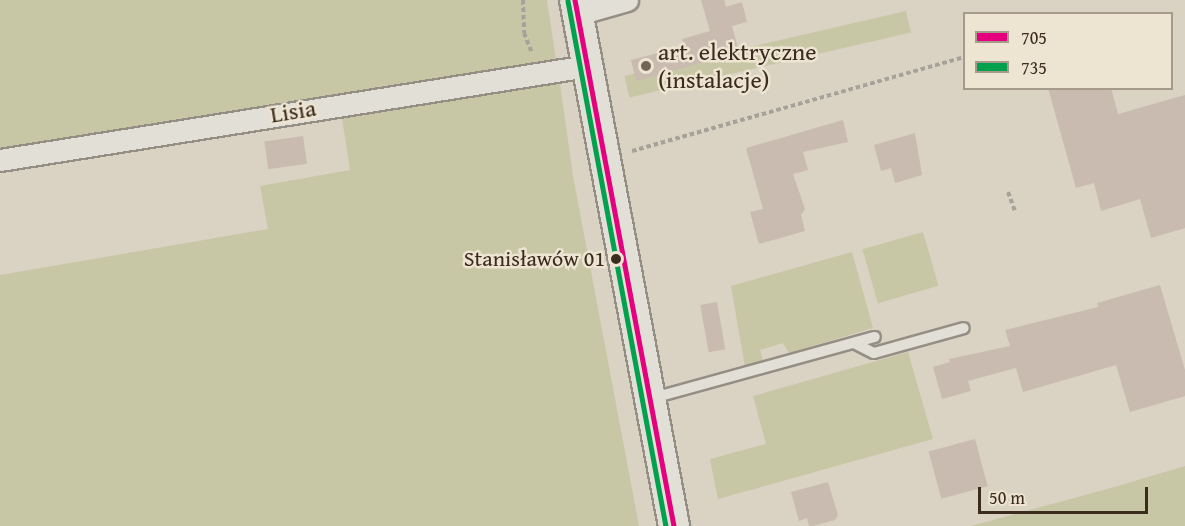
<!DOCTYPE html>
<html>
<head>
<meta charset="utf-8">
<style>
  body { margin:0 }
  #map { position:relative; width:1185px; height:526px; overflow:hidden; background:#dad2c3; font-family:"Gentium Book Plus",serif }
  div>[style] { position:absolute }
  .green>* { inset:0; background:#c7c6a5; transform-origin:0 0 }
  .building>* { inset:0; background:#c9bbb0; transform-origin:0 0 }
  .path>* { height:4px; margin-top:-2px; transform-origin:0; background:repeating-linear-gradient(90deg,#a6a29a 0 4.5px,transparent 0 7.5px) }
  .roads { filter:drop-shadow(2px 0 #948e84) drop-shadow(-2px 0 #948e84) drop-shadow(0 2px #948e84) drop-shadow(0 -2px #948e84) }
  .service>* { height:10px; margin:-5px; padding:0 5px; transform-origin:5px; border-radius:5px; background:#e2dfd7 }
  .minor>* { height:21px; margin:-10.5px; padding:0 10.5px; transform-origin:10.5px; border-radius:10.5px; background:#e2dfd7 }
  .secondary>* { height:30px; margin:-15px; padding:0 15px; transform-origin:15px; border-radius:15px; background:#e2dfd7 }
  .bus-1>* { height:4.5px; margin:-2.25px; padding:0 2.25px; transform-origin:2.25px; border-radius:2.25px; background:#e5007d }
  .bus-2>* { height:4.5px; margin:-2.25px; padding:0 2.25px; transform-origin:2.25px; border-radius:2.25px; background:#03a04e }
  .dots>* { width:16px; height:16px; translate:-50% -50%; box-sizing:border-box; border:3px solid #ede4d2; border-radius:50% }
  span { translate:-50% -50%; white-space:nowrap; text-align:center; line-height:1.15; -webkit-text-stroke:5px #ede4d2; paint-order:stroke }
  .bus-label { font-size:22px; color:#3c2c1e }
  .right { translate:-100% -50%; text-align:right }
  .poi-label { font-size:24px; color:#3c2c1e }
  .left { translate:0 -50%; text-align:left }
  .street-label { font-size:24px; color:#3c2c1e }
  .legend { position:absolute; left:963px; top:12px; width:210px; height:78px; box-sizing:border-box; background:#ede4d2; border:2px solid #a69a8a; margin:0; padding:8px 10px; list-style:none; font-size:18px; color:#3c2c1e }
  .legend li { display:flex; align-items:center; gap:12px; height:30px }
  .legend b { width:30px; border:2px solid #a69a8a }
  .scale { position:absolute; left:978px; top:487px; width:170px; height:27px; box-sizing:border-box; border:3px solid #3c2c1e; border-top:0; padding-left:8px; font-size:18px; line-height:21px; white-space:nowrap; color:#3c2c1e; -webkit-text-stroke:4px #ede4d2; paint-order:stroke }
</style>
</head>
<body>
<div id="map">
  <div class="green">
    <i style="clip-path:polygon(0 0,547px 0,557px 67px,0 152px)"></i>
    <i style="left:906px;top:11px;width:22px;height:289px;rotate:77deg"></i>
    <i style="clip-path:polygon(559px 77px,573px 176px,639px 526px,0 526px,0 275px,268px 229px,260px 186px,350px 170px,341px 112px)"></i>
    <i style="left:923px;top:232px;width:56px;height:63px;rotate:74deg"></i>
    <i style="clip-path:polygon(852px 252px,873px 328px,789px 353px,783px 343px,760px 350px,763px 360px,745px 367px,731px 286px)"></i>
    <i style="clip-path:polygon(908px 352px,933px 439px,718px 499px,710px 459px,766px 444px,753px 396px)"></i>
    <i style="clip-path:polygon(1185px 466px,1185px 526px,971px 526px,1118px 486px)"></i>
  </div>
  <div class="building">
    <i style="clip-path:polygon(701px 0,724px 0,726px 7px,742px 2px,747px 22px,732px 26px,739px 52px,636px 81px,631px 60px,684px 46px,682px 39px,710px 31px)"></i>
    <i style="clip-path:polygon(1048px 88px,1111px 88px,1118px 114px,1185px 95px,1185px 228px,1151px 238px,1140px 199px,1101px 211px,1094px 183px,1076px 188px)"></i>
    <i style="clip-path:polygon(843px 120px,848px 142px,803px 152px,808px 170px,793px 174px,805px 209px,801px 215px,805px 231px,759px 244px,750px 212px,763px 209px,746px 148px)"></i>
    <i style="clip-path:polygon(915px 133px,922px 175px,895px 183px,891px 168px,881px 171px,874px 145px)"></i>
    <i style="left:303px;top:136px;width:28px;height:39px;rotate:82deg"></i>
    <i style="clip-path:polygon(1160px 285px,1185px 370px,1185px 396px,1130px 412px,1116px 365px,1023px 392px,1016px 368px,968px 381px,971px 391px,942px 399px,933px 367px,950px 362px,949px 359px,1010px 346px,1005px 330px,1098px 307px,1097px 303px)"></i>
    <i style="left:717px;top:302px;width:48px;height:17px;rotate:80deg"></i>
    <i style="left:975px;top:439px;width:49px;height:48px;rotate:75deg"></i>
    <i style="clip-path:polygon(828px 482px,838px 515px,835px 520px,813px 526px,809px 526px,807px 518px,799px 521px,791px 492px)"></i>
  </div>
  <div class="path">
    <i style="left:523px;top:0;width:33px;rotate:88deg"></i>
    <i style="left:524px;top:33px;width:22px;rotate:68deg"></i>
    <i style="left:632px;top:151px;width:345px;rotate:-15.8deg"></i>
    <i style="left:1008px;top:192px;width:20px;rotate:70deg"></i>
  </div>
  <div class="roads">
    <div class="service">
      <i style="left:854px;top:343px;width:22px;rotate:27deg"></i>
      <i style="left:874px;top:353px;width:93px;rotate:-15.5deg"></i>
      <i style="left:653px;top:398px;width:230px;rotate:-15.4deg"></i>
    </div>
    <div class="minor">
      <i style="left:578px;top:14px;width:51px;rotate:-15.9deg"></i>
      <i style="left:0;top:160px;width:594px;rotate:-9.1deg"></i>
    </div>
    <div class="secondary">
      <i style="left:575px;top:0;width:535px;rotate:79.34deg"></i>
    </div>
  </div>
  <div class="bus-1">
    <i style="left:575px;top:0;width:535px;rotate:79.34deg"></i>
  </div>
  <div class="bus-2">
    <i style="left:568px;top:1px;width:534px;rotate:79.43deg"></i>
  </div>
  <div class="dots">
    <i style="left:646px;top:66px;background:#736658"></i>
    <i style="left:616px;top:259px;background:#3c2c1e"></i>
  </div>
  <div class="bus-label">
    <span class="right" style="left:605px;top:259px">Stanisławów 01</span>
  </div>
  <div class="poi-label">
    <span class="left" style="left:658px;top:66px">art. elektryczne<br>(instalacje)</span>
  </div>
  <div class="street-label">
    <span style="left:293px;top:111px;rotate:-9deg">Lisia</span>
  </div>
  <ul class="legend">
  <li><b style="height:8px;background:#e5007d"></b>705</li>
  <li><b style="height:8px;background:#03a04e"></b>735</li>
  </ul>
  <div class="scale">50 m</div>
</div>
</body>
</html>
